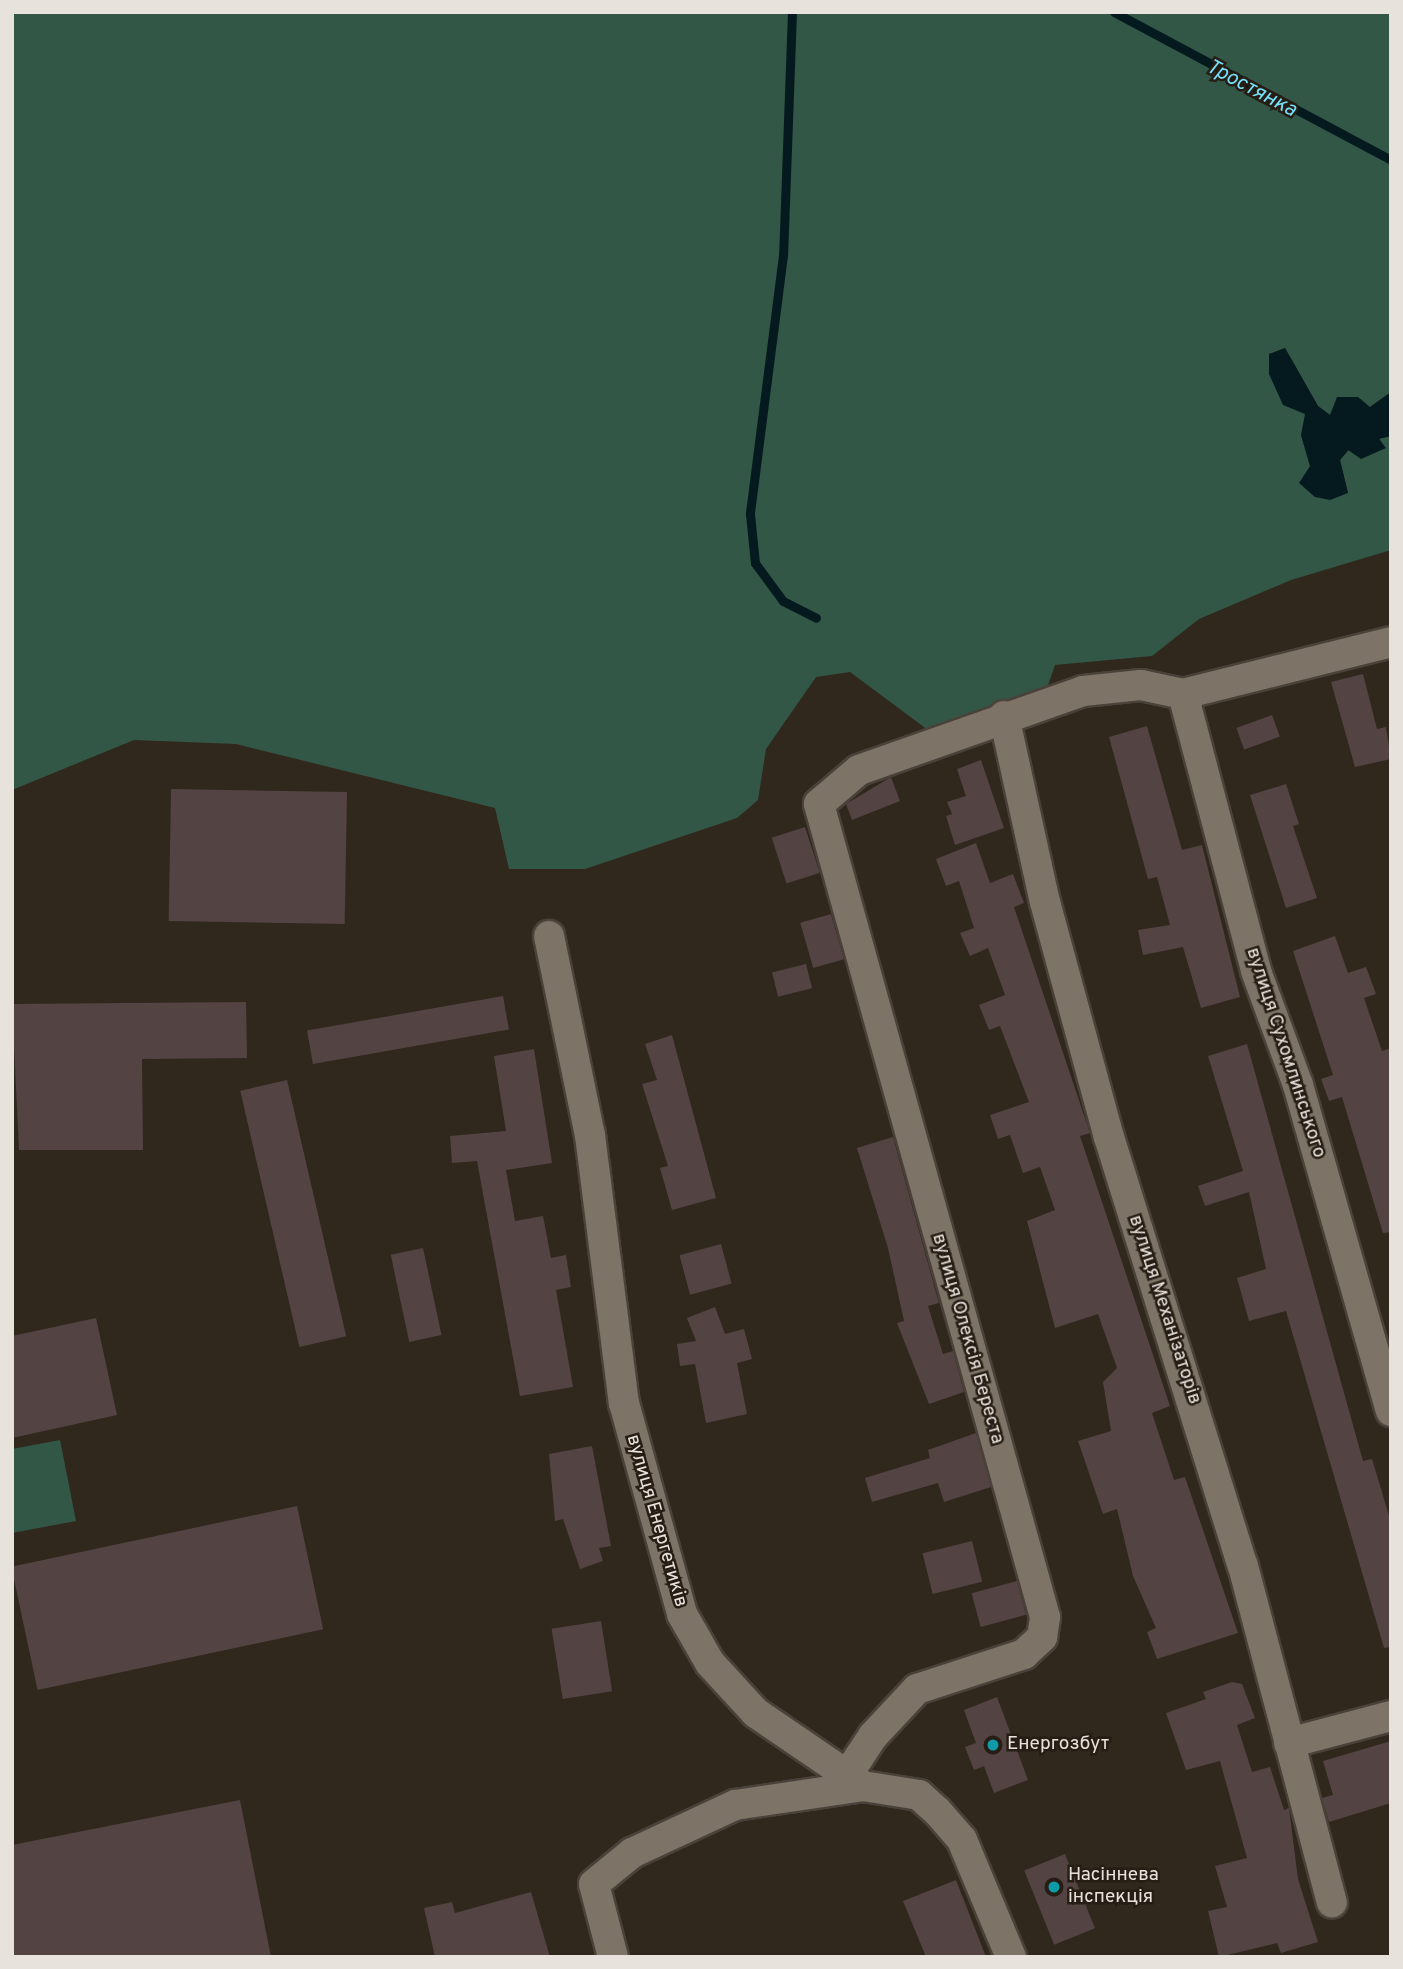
<!DOCTYPE html>
<html>
<head>
<meta charset="utf-8">
<style>
  body { margin:0 }
  #map { position:relative; width:1403px; height:1969px; overflow:hidden; background:#30281d; font-family:Overpass,sans-serif }
  div>[style] { position:absolute }
  .green>* { inset:0; background:#335746 }
  .water>* { inset:0; background:#051a1f }
  .stream>* { height:9px; margin:-4.5px; padding:0 4.5px; transform-origin:4.5px; border-radius:4.5px; background:#051a1f }
  .building>* { inset:0; background:#534342; transform-origin:0 0 }
  .roads { filter:drop-shadow(2px 0 #4a423a) drop-shadow(-2px 0 #4a423a) drop-shadow(0 2px #4a423a) drop-shadow(0 -2px #4a423a) }
  .minor>* { height:30px; margin:-15px; padding:0 15px; transform-origin:15px; border-radius:15px; background:#7e7367 }
  .dots>* { width:19px; height:19px; translate:-50% -50%; box-sizing:border-box; border:4px solid #261e14; border-radius:50% }
  span { translate:-50% -50%; white-space:nowrap; text-align:center; line-height:1.15; -webkit-text-stroke:5px #261e14; paint-order:stroke }
  .street-label { font-size:19px; color:#e8e2dc }
  .poi-label { font-size:19px; color:#e8e2dc }
  .left { translate:0 -50%; text-align:left }
  .water-label { font-size:21px; color:#76dff9; font-style:italic }
  .frame { position:absolute; inset:0; border:14px solid #e8e2dc; pointer-events:none }
</style>
</head>
<body>
<div id="map">
  <div class="green">
    <i style="clip-path:polygon(12px 12px,1391px 12px,1391px 392px,1370px 407px,1330px 415px,1318px 406px,1285px 348px,1269px 354px,1269px 374px,1306px 414px,1301px 435px,1310px 466px,1348px 493px,1340px 460px,1349px 450px,1385px 448px,1379px 438px,1391px 436px,1391px 550px,1291px 580px,1199px 619px,1152px 656px,1055px 665px,1048px 685px,928px 730px,850px 672px,816px 677px,766px 749px,758px 800px,737px 818px,585px 869px,509px 869px,495px 808px,236px 744px,134px 740px,12px 790px)"></i>
    <i style="clip-path:polygon(60px 1440px,76px 1521px,12px 1533px,12px 1449px)"></i>
  </div>
  <div class="water">
    <i style="clip-path:polygon(1285px 348px,1318px 406px,1330px 415px,1337px 397px,1358px 397px,1370px 407px,1391px 392px,1391px 436px,1379px 439px,1386px 448px,1361px 459px,1348px 450px,1340px 460px,1348px 493px,1330px 500px,1315px 497px,1299px 483px,1310px 466px,1301px 435px,1305px 414px,1283px 405px,1269px 374px,1269px 354px)"></i>
  </div>
  <div class="stream">
    <i style="left:792px;top:12px;width:243px;rotate:92.1deg"></i>
    <i style="left:783px;top:255px;width:261px;rotate:97.3deg"></i>
    <i style="left:750px;top:514px;width:49px;rotate:84.2deg"></i>
    <i style="left:755px;top:563px;width:47px;rotate:53.6deg"></i>
    <i style="left:783px;top:601px;width:37px;rotate:27deg"></i>
    <i style="left:1114px;top:12px;width:314px;rotate:28.1deg"></i>
  </div>
  <div class="building">
    <i style="clip-path:polygon(1363px 674px,1377px 729px,1386px 727px,1391px 759px,1355px 767px,1331px 682px)"></i>
    <i style="left:1272px;top:715px;width:23px;height:38px;rotate:70deg"></i>
    <i style="clip-path:polygon(1147px 726px,1182px 850px,1202px 845px,1240px 997px,1201px 1008px,1183px 947px,1143px 955px,1138px 930px,1170px 925px,1157px 877px,1148px 879px,1109px 737px)"></i>
    <i style="clip-path:polygon(981px 760px,1004px 828px,955px 845px,946px 816px,952px 814px,947px 802px,966px 796px,957px 769px)"></i>
    <i style="clip-path:polygon(891px 777px,900px 801px,852px 820px,846px 804px)"></i>
    <i style="clip-path:polygon(1286px 784px,1299px 824px,1293px 826px,1317px 898px,1286px 908px,1250px 795px)"></i>
    <i style="left:171px;top:789px;width:176px;height:132px;rotate:1deg"></i>
    <i style="left:805px;top:827px;width:48px;height:35px;rotate:72deg"></i>
    <i style="clip-path:polygon(976px 843px,990px 883px,1013px 874px,1024px 903px,1014px 907px,1087px 1124px,1090px 1133px,1080px 1136px,1170px 1406px,1152px 1413px,1174px 1480px,1185px 1477px,1238px 1633px,1157px 1659px,1147px 1632px,1156px 1628px,1133px 1576px,1117px 1509px,1103px 1514px,1078px 1441px,1111px 1431px,1103px 1382px,1117px 1368px,1098px 1314px,1055px 1328px,1027px 1221px,1055px 1210px,1040px 1167px,1023px 1173px,1010px 1135px,998px 1139px,990px 1115px,1029px 1102px,1000px 1026px,989px 1030px,979px 1005px,1005px 995px,988px 948px,970px 956px,960px 933px,974px 928px,959px 881px,946px 886px,936px 859px)"></i>
    <i style="left:831px;top:914px;width:47px;height:32px;rotate:74deg"></i>
    <i style="clip-path:polygon(1335px 936px,1348px 973px,1366px 967px,1376px 994px,1364px 998px,1382px 1051px,1391px 1048px,1391px 1232px,1383px 1233px,1342px 1097px,1329px 1101px,1321px 1079px,1333px 1075px,1293px 951px)"></i>
    <i style="left:806px;top:964px;width:25px;height:35px;rotate:76deg"></i>
    <i style="left:503px;top:996px;width:34px;height:199px;rotate:80deg"></i>
    <i style="clip-path:polygon(246px 1002px,247px 1058px,142px 1059px,143px 1150px,19px 1150px,12px 1004px)"></i>
    <i style="clip-path:polygon(672px 1035px,716px 1198px,672px 1210px,660px 1168px,668px 1166px,642px 1084px,657px 1080px,645px 1044px)"></i>
    <i style="clip-path:polygon(1247px 1044px,1363px 1461px,1372px 1459px,1391px 1522px,1391px 1647px,1384px 1648px,1286px 1311px,1249px 1321px,1237px 1278px,1266px 1269px,1249px 1192px,1205px 1206px,1198px 1186px,1243px 1171px,1208px 1056px)"></i>
    <i style="clip-path:polygon(534px 1049px,552px 1163px,506px 1170px,515px 1221px,543px 1216px,551px 1258px,566px 1255px,571px 1287px,556px 1290px,573px 1387px,520px 1396px,477px 1161px,452px 1163px,450px 1136px,506px 1131px,494px 1056px)"></i>
    <i style="left:287px;top:1080px;width:263px;height:48px;rotate:77deg"></i>
    <i style="clip-path:polygon(893px 1137px,939px 1303px,928px 1306px,943px 1354px,953px 1351px,964px 1392px,929px 1404px,897px 1323px,904px 1321px,888px 1248px,857px 1148px)"></i>
    <i style="left:721px;top:1244px;width:41px;height:43px;rotate:75deg"></i>
    <i style="left:423px;top:1248px;width:89px;height:33px;rotate:78deg"></i>
    <i style="clip-path:polygon(715px 1307px,725px 1334px,744px 1329px,752px 1359px,737px 1363px,747px 1414px,706px 1423px,695px 1364px,680px 1366px,677px 1344px,696px 1341px,687px 1318px)"></i>
    <i style="clip-path:polygon(96px 1318px,117px 1415px,12px 1438px,12px 1336px)"></i>
    <i style="clip-path:polygon(976px 1433px,991px 1487px,944px 1502px,938px 1483px,872px 1502px,865px 1478px,930px 1458px,928px 1450px)"></i>
    <i style="clip-path:polygon(592px 1446px,611px 1546px,599px 1548px,603px 1561px,580px 1569px,563px 1519px,555px 1521px,549px 1454px)"></i>
    <i style="left:297px;top:1506px;width:126px;height:292px;rotate:78deg"></i>
    <i style="left:972px;top:1541px;width:42px;height:51px;rotate:76deg"></i>
    <i style="left:1017px;top:1581px;width:35px;height:47px;rotate:75deg"></i>
    <i style="left:601px;top:1621px;width:71px;height:50px;rotate:81deg"></i>
    <i style="clip-path:polygon(1232px 1682px,1242px 1684px,1255px 1718px,1237px 1725px,1252px 1772px,1270px 1767px,1284px 1810px,1289px 1808px,1298px 1879px,1318px 1942px,1281px 1953px,1277px 1943px,1219px 1957px,1208px 1911px,1227px 1907px,1215px 1866px,1247px 1858px,1220px 1761px,1186px 1770px,1166px 1713px,1206px 1699px,1203px 1692px)"></i>
    <i style="clip-path:polygon(997px 1697px,1028px 1780px,994px 1793px,984px 1766px,974px 1770px,965px 1747px,976px 1743px,964px 1710px)"></i>
    <i style="clip-path:polygon(1391px 1741px,1391px 1803px,1329px 1822px,1322px 1798px,1333px 1795px,1323px 1761px)"></i>
    <i style="clip-path:polygon(240px 1800px,271px 1957px,12px 1957px,12px 1845px)"></i>
    <i style="left:1065px;top:1854px;width:80px;height:44px;rotate:68deg"></i>
    <i style="clip-path:polygon(956px 1880px,986px 1957px,926px 1957px,903px 1901px)"></i>
    <i style="clip-path:polygon(531px 1892px,550px 1957px,435px 1957px,424px 1908px,452px 1902px,455px 1913px)"></i>
  </div>
  <div class="roads">
    <div class="minor">
      <i style="left:1183px;top:694px;width:286px;rotate:75.2deg"></i>
      <i style="left:1256px;top:971px;width:121px;rotate:69.8deg"></i>
      <i style="left:1298px;top:1085px;width:339px;rotate:74.1deg"></i>
      <i style="left:1004px;top:716px;width:190px;rotate:77.6deg"></i>
      <i style="left:1045px;top:902px;width:244px;rotate:74.8deg"></i>
      <i style="left:1109px;top:1137px;width:449px;rotate:72.7deg"></i>
      <i style="left:1243px;top:1566px;width:348px;rotate:75.2deg"></i>
      <i style="left:549px;top:936px;width:203px;rotate:78.4deg"></i>
      <i style="left:590px;top:1135px;width:270px;rotate:82.8deg"></i>
      <i style="left:624px;top:1403px;width:219px;rotate:74.6deg"></i>
      <i style="left:682px;top:1614px;width:56px;rotate:60.3deg"></i>
      <i style="left:710px;top:1663px;width:68px;rotate:47.4deg"></i>
      <i style="left:756px;top:1713px;width:130px;rotate:34.3deg"></i>
      <i style="left:863px;top:1786px;width:57px;rotate:9.1deg"></i>
      <i style="left:919px;top:1795px;width:24px;rotate:42deg"></i>
      <i style="left:937px;top:1811px;width:38px;rotate:49deg"></i>
      <i style="left:962px;top:1840px;width:127px;rotate:67.3deg"></i>
      <i style="left:1289px;top:1743px;width:106px;rotate:-14.8deg"></i>
      <i style="left:848px;top:1774px;width:45px;rotate:-56.7deg"></i>
      <i style="left:873px;top:1736px;width:64px;rotate:-46.9deg"></i>
      <i style="left:917px;top:1689px;width:113px;rotate:-18.1deg"></i>
      <i style="left:1024px;top:1654px;width:25px;rotate:-43deg"></i>
      <i style="left:1042px;top:1637px;width:20px;rotate:-81deg"></i>
      <i style="left:1045px;top:1617px;width:844px;rotate:-105.54deg"></i>
      <i style="left:819px;top:804px;width:52px;rotate:-40.4deg"></i>
      <i style="left:859px;top:770px;width:238px;rotate:-19.4deg"></i>
      <i style="left:1083px;top:691px;width:58px;rotate:-5.9deg"></i>
      <i style="left:1141px;top:685px;width:43px;rotate:12.1deg"></i>
      <i style="left:1183px;top:694px;width:214px;rotate:-14deg"></i>
      <i style="left:613px;top:1957px;width:75px;rotate:-104.6deg"></i>
      <i style="left:594px;top:1884px;width:49px;rotate:-39.2deg"></i>
      <i style="left:632px;top:1853px;width:114px;rotate:-25deg"></i>
      <i style="left:735px;top:1805px;width:129px;rotate:-8.4deg"></i>
    </div>
  </div>
  <div class="dots">
    <i style="left:993px;top:1745px;background:#0f9aa8"></i>
    <i style="left:1054px;top:1887px;background:#0f9aa8"></i>
  </div>
  <div class="street-label">
    <span style="left:1285px;top:1053px;rotate:72deg">вулиця Сухомлинського</span>
    <span style="left:1164px;top:1310px;rotate:72deg">вулиця Механізаторів</span>
    <span style="left:967px;top:1339px;rotate:74deg">вулиця Олексія Береста</span>
    <span style="left:656px;top:1521px;rotate:74deg">вулиця Енергетиків</span>
  </div>
  <div class="poi-label">
    <span class="left" style="left:1007px;top:1745px">Енергозбут</span>
    <span class="left" style="left:1068px;top:1887px">Насіннева<br>інспекція</span>
  </div>
  <div class="water-label">
    <span style="left:1251px;top:89px;rotate:28deg">Тростянка</span>
  </div>
  <div class="frame"></div>
</div>
</body>
</html>
